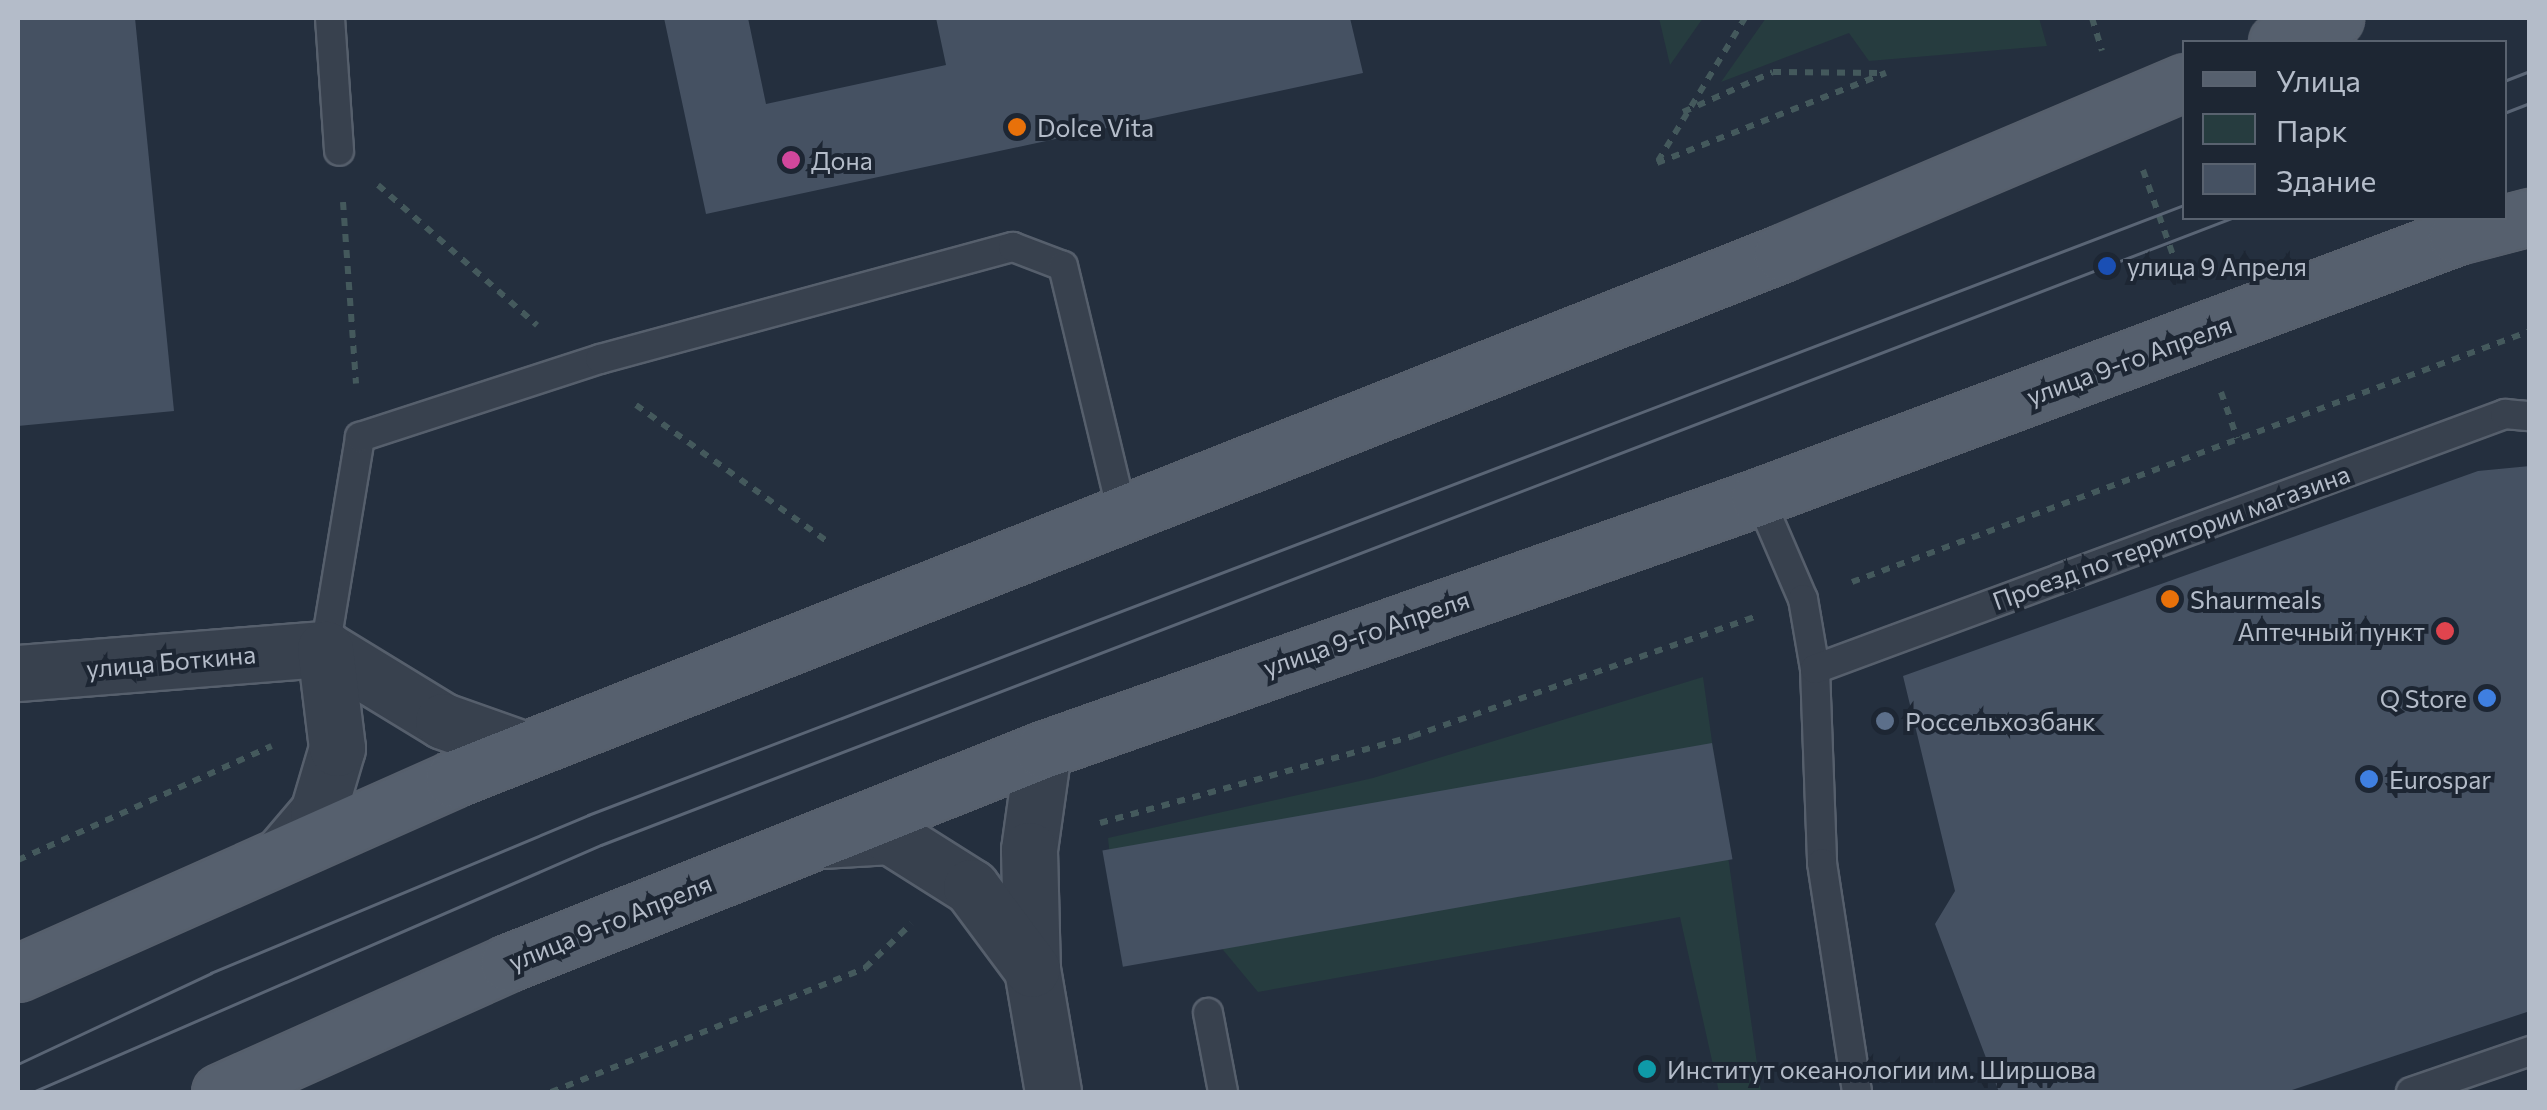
<!DOCTYPE html>
<html>
<head>
<meta charset="utf-8">
<style>
  body { margin:0 }
  #map { position:relative; width:2547px; height:1110px; overflow:hidden; background:#242f3e; font-family:Commissioner,sans-serif }
  div>[style] { position:absolute }
  .green>* { inset:0; background:#263c3f }
  .building>* { inset:0; background:#455162; transform-origin:0 0 }
  .path>* { height:6px; margin-top:-3px; transform-origin:0; background:repeating-linear-gradient(90deg,#44595c 0 8px,transparent 0 16px) }
  .roads { filter:drop-shadow(2px 0 #565f6c) drop-shadow(-2px 0 #565f6c) drop-shadow(0 2px #565f6c) drop-shadow(0 -2px #565f6c) }
  .service>* { height:28px; margin:-14px; padding:0 14px; transform-origin:14px; border-radius:14px; background:#38414e }
  .minor>* { height:55px; margin:-27.5px; padding:0 27.5px; transform-origin:27.5px; border-radius:27.5px; background:#38414e }
  .tertiary>* { height:55px; margin:-27.5px; padding:0 27.5px; transform-origin:27.5px; border-radius:27.5px; background:#38414e }
  .primary>* { height:55px; margin:-27.5px; padding:0 27.5px; transform-origin:27.5px; border-radius:27.5px; background:#56606e }
  .tram>* { height:2.5px; margin:-1.25px; padding:0 1.25px; transform-origin:1.25px; border-radius:1.25px; background:#5a6575 }
  .dots>* { width:28px; height:28px; translate:-50% -50%; box-sizing:border-box; border:5px solid #1d2633; border-radius:50% }
  span { translate:-50% -50%; white-space:nowrap; text-align:center; line-height:1.15; -webkit-text-stroke:8px #1d2633; paint-order:stroke }
  .poi-label { font-size:25px; color:#b4bcc9 }
  .left { translate:0 -50%; text-align:left }
  .right { translate:-100% -50%; text-align:right }
  .street-label { font-size:25px; color:#b4bcc9 }
  .frame { position:absolute; inset:0; border:20px solid #b4bcc9; pointer-events:none }
  .legend { position:absolute; left:2182px; top:40px; width:325px; height:180px; box-sizing:border-box; background:#1d2633; border:2px solid #59626f; margin:0; padding:12px 18px; list-style:none; font-size:30px; color:#b4bcc9 }
  .legend li { display:flex; align-items:center; gap:20px; height:50px }
  .legend b { width:50px; border:2px solid #59626f }
</style>
</head>
<body>
<div id="map">
  <div class="green">
    <i style="clip-path:polygon(1659px 18px,1703px 18px,1670px 65px)"></i>
    <i style="clip-path:polygon(1766px 18px,2039px 18px,2047px 46px,1869px 61px,1849px 33px,1721px 82px)"></i>
    <i style="clip-path:polygon(1703px 677px,1761px 1092px,1719px 1092px,1680px 917px,1258px 992px,1209px 933px,1119px 945px,1108px 838px,1373px 778px)"></i>
  </div>
  <div class="building">
    <i style="clip-path:polygon(18px 18px,135px 18px,174px 411px,18px 426px)"></i>
    <i style="clip-path:polygon(664px 18px,748px 18px,766px 104px,946px 65px,936px 18px,1350px 18px,1363px 73px,706px 214px)"></i>
    <i style="clip-path:polygon(2530px 466px,2530px 1011px,2286px 1092px,1999px 1092px,1935px 924px,1955px 891px,1903px 676px,2478px 471px)"></i>
    <i style="left:1712px;top:743px;width:118px;height:619px;rotate:80deg"></i>
  </div>
  <div class="path">
    <i style="left:2092px;top:18px;width:34px;rotate:73deg"></i>
    <i style="left:1683px;top:112px;width:98px;rotate:-24deg"></i>
    <i style="left:1773px;top:72px;width:107px;rotate:0.5deg"></i>
    <i style="left:1658px;top:161px;width:167px;rotate:-58.7deg"></i>
    <i style="left:1657px;top:163px;width:246px;rotate:-21.5deg"></i>
    <i style="left:2143px;top:170px;width:108px;rotate:70.6deg"></i>
    <i style="left:378px;top:185px;width:212px;rotate:41.4deg"></i>
    <i style="left:343px;top:202px;width:182px;rotate:85.9deg"></i>
    <i style="left:2221px;top:392px;width:49px;rotate:70.8deg"></i>
    <i style="left:636px;top:405px;width:239px;rotate:35.5deg"></i>
    <i style="left:1852px;top:582px;width:723px;rotate:-20.31deg"></i>
    <i style="left:1100px;top:823px;width:325px;rotate:-15.5deg"></i>
    <i style="left:1413px;top:736px;width:362px;rotate:-19.2deg"></i>
    <i style="left:18px;top:860px;width:278px;rotate:-24.2deg"></i>
    <i style="left:551px;top:1092px;width:338px;rotate:-21.5deg"></i>
    <i style="left:865px;top:968px;width:64px;rotate:-43.7deg"></i>
  </div>
  <div class="roads">
    <div class="service">
      <i style="left:330px;top:18px;width:133px;rotate:86.1deg"></i>
      <i style="left:1759px;top:497px;width:111px;rotate:66.7deg"></i>
      <i style="left:1803px;top:599px;width:71px;rotate:80.3deg"></i>
      <i style="left:1815px;top:669px;width:194px;rotate:87.9deg"></i>
      <i style="left:1822px;top:863px;width:232px;rotate:81.3deg"></i>
      <i style="left:325px;top:649px;width:215px;rotate:-80.6deg"></i>
      <i style="left:360px;top:437px;width:252px;rotate:-18deg"></i>
      <i style="left:600px;top:359px;width:428px;rotate:-15.2deg"></i>
      <i style="left:1013px;top:247px;width:53px;rotate:20.8deg"></i>
      <i style="left:1063px;top:266px;width:257px;rotate:76.5deg"></i>
      <i style="left:1815px;top:669px;width:736px;rotate:-20.28deg"></i>
      <i style="left:2505px;top:414px;width:25px;rotate:5deg"></i>
      <i style="left:1208px;top:1013px;width:80px;rotate:79.2deg"></i>
      <i style="left:2411px;top:1092px;width:126px;rotate:-19deg"></i>
    </div>
    <div class="minor">
      <i style="left:1043px;top:750px;width:101px;rotate:98deg"></i>
      <i style="left:1029px;top:850px;width:119px;rotate:88.6deg"></i>
      <i style="left:1032px;top:969px;width:125px;rotate:80.3deg"></i>
      <i style="left:821px;top:840px;width:69px;rotate:-3.3deg"></i>
      <i style="left:890px;top:836px;width:96px;rotate:32.2deg"></i>
      <i style="left:971px;top:887px;width:102px;rotate:53.4deg"></i>
    </div>
    <div class="tertiary">
      <i style="left:325px;top:649px;width:138px;rotate:31.4deg"></i>
      <i style="left:443px;top:721px;width:87px;rotate:19.5deg"></i>
      <i style="left:18px;top:673px;width:308px;rotate:-4.5deg"></i>
      <i style="left:283px;top:853px;width:54px;rotate:-49.5deg"></i>
      <i style="left:318px;top:812px;width:67px;rotate:-73.5deg"></i>
      <i style="left:337px;top:748px;width:100px;rotate:-96.9deg"></i>
    </div>
    <div class="primary">
      <i style="left:2277px;top:42px;width:63px;rotate:-22.5deg"></i>
      <i style="left:18px;top:973px;width:476px;rotate:-24deg"></i>
      <i style="left:453px;top:779px;width:1429px;rotate:-21.59deg"></i>
      <i style="left:1782px;top:253px;width:437px;rotate:-23deg"></i>
      <i style="left:220px;top:1092px;width:316px;rotate:-24.1deg"></i>
      <i style="left:508px;top:963px;width:576px;rotate:-21.71deg"></i>
      <i style="left:1043px;top:750px;width:759px;rotate:-19.46deg"></i>
      <i style="left:1759px;top:497px;width:745px;rotate:-20.5deg"></i>
      <i style="left:2457px;top:236px;width:75px;rotate:-14.6deg"></i>
    </div>
  </div>
  <div class="tram">
    <i style="left:2504px;top:81px;width:28px;rotate:-21deg"></i>
    <i style="left:2504px;top:113px;width:28px;rotate:-21deg"></i>
    <i style="left:18px;top:1064px;width:213px;rotate:-25.2deg"></i>
    <i style="left:211px;top:973px;width:409px;rotate:-22.7deg"></i>
    <i style="left:588px;top:815px;width:1709px;rotate:-20.92deg"></i>
    <i style="left:33px;top:1092px;width:619px;rotate:-23.5deg"></i>
    <i style="left:601px;top:845px;width:1747px;rotate:-21.03deg"></i>
  </div>
  <div class="dots">
    <i style="left:1017px;top:127px;background:#e8710a"></i>
    <i style="left:791px;top:160px;background:#d1479c"></i>
    <i style="left:2107px;top:266px;background:#1a4fb4"></i>
    <i style="left:2170px;top:599px;background:#e8710a"></i>
    <i style="left:2445px;top:631px;background:#e0444e"></i>
    <i style="left:2487px;top:698px;background:#3f7fe0"></i>
    <i style="left:1885px;top:721px;background:#5c6f8a"></i>
    <i style="left:2369px;top:779px;background:#3f7fe0"></i>
    <i style="left:1647px;top:1069px;background:#0f9aa8"></i>
  </div>
  <div class="poi-label">
    <span class="left" style="left:1037px;top:127px">Dolce Vita</span>
    <span class="left" style="left:811px;top:160px">Дона</span>
    <span class="left" style="left:2127px;top:266px">улица 9 Апреля</span>
    <span class="left" style="left:2190px;top:599px">Shaurmeals</span>
    <span class="right" style="left:2425px;top:631px">Аптечный пункт</span>
    <span class="right" style="left:2467px;top:698px">Q Store</span>
    <span class="left" style="left:1905px;top:721px">Россельхозбанк</span>
    <span class="left" style="left:2389px;top:779px">Eurospar</span>
    <span class="left" style="left:1667px;top:1069px">Институт океанологии им. Ширшова</span>
  </div>
  <div class="street-label">
    <span style="left:2129px;top:360px;rotate:-20deg">улица 9-го Апреля</span>
    <span style="left:2171px;top:537px;rotate:-20deg">Проезд по территории магазина</span>
    <span style="left:1366px;top:633px;rotate:-19deg">улица 9-го Апреля</span>
    <span style="left:171px;top:661px;rotate:-5deg">улица Боткина</span>
    <span style="left:610px;top:922px;rotate:-22deg">улица 9-го Апреля</span>
  </div>
  <div class="frame"></div>
  <ul class="legend">
  <li><b style="height:12px;background:#56606e"></b>Улица</li>
  <li><b style="height:28px;background:#263c3f"></b>Парк</li>
  <li><b style="height:28px;background:#455162"></b>Здание</li>
  </ul>
</div>
</body>
</html>
